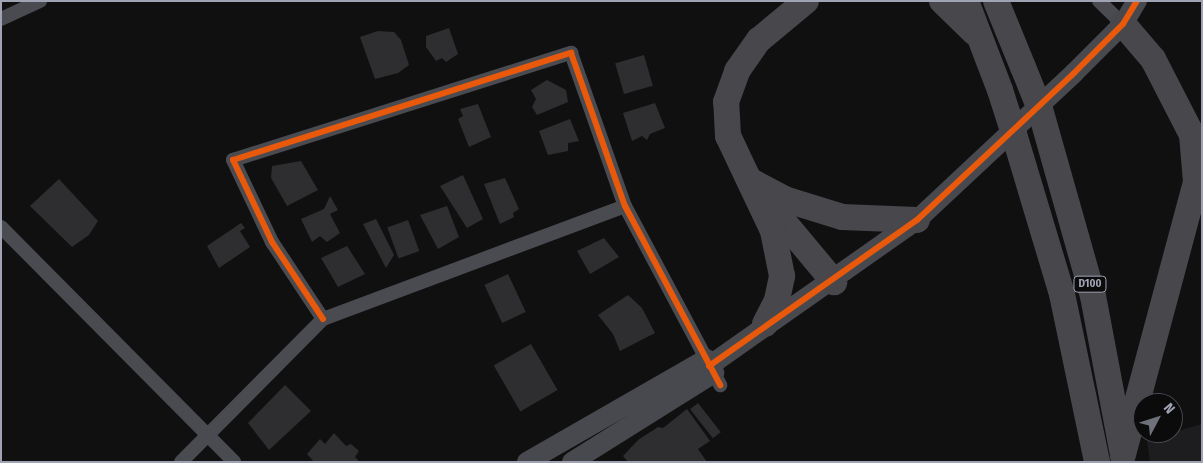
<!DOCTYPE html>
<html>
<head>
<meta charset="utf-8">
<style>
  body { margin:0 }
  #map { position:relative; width:1203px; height:463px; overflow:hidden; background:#101011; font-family:"Fira Sans Condensed",sans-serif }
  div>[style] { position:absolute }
  .built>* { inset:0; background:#1d1d1f }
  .building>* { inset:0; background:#2e2e30; transform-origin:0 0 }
  .street>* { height:14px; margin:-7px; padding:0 7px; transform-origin:7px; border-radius:7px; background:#4a4b51 }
  .secondary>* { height:20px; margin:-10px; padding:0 10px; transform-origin:10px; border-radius:10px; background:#48494e }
  .highway>* { height:26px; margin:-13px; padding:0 13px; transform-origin:13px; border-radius:13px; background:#47474c }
  .highway-bridge>* { height:26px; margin:-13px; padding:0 13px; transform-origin:13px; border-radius:13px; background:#47474c }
  .cycleway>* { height:6px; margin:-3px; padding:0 3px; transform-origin:3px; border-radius:3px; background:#e8590c }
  span { translate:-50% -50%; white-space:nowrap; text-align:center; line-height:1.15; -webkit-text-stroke:5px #0b0b0c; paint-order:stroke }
  .shield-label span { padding:1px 4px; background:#0b0b0c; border:1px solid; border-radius:4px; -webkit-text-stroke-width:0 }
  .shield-label { font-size:11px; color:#a0a3b3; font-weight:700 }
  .frame { position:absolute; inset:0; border:2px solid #a0a3b3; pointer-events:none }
  .north { position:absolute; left:1133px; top:393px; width:50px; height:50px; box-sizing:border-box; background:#0b0b0c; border:1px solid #47484f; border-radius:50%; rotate:50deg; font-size:14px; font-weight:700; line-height:20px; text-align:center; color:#a0a3b3 }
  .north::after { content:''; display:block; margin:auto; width:18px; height:22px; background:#6e707a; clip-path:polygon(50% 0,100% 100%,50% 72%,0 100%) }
</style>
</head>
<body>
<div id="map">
  <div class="built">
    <i style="clip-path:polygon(1202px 424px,1202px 462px,1150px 462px,1147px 440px)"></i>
  </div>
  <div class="building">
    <i style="clip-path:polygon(449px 28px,458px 54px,446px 62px,442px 58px,436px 61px,426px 47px,426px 36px)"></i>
    <i style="clip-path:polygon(378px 31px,394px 32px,401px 40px,409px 65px,398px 73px,375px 79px,360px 37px)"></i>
    <i style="left:644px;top:55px;width:32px;height:30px;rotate:74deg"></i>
    <i style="clip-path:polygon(547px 80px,566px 90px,568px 102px,537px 115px,532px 107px,536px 99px,531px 90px)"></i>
    <i style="clip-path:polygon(655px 103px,665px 128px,650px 134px,647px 140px,642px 136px,632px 141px,623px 113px)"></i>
    <i style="clip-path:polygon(478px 104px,491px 137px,469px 147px,458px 119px,463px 116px,460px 109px)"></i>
    <i style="clip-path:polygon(570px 119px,579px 141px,568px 143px,568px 151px,548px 155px,539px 131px)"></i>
    <i style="clip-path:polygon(301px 161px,318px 190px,287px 206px,271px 178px,272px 166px)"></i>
    <i style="clip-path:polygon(463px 175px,483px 219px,467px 228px,440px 186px)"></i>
    <i style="clip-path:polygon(505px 178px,519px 209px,513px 213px,514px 217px,500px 224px,484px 184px)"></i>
    <i style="clip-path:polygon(59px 179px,98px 221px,89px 235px,72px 247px,30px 206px)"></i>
    <i style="clip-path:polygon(330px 196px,338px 210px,330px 214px,340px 233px,327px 242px,320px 236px,312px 242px,301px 219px,324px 209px)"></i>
    <i style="clip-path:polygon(447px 206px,459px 237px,438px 249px,420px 215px)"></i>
    <i style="clip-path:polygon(376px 219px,394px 255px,386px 268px,363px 224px)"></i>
    <i style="left:408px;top:220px;width:33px;height:22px;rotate:70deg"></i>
    <i style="clip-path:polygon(241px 223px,245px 228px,240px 231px,250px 247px,219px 268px,207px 246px)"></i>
    <i style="clip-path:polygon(604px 238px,619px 257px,590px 274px,577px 251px)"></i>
    <i style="clip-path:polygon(347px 246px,365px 274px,338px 287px,321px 258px)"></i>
    <i style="left:508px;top:274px;width:42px;height:26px;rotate:65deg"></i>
    <i style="clip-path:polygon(628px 295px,642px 308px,655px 333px,620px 351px,613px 334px,598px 315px)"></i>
    <i style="left:531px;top:344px;width:53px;height:43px;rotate:60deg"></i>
    <i style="clip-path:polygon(285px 385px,311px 411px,269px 450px,248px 423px)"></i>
    <i style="left:698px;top:403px;width:37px;height:10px;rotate:52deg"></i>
    <i style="clip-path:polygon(687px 409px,710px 441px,698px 449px,707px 462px,628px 462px,623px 456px,638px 440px,658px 427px,663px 428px)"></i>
    <i style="clip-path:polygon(334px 433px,346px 446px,351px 444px,359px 451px,355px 457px,360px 462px,314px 462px,307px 454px,320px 439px,325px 444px)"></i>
  </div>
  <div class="street">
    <i style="left:1099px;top:1px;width:33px;rotate:44deg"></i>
    <i style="left:1px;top:19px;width:43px;rotate:-24.8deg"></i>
    <i style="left:1px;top:227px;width:331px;rotate:45.2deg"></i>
    <i style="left:323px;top:319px;width:92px;rotate:-123.5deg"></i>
    <i style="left:272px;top:242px;width:91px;rotate:-115.4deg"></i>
    <i style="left:233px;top:160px;width:355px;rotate:-17.6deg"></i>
    <i style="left:571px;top:53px;width:162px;rotate:70.6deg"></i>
    <i style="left:625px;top:206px;width:203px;rotate:62deg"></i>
    <i style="left:181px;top:462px;width:202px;rotate:-45.2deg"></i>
    <i style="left:323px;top:319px;width:322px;rotate:-20.5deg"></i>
  </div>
  <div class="secondary">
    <i style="left:709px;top:366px;width:254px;rotate:-35.1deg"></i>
    <i style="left:917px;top:220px;width:215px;rotate:-43.1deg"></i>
    <i style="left:1074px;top:73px;width:69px;rotate:-45deg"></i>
    <i style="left:1123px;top:24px;width:27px;rotate:-59deg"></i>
    <i style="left:527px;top:462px;width:207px;rotate:-29.9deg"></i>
    <i style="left:572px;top:462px;width:168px;rotate:-32.1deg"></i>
  </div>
  <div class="highway">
    <i style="left:942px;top:1px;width:45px;rotate:44.1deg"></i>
    <i style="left:966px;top:1px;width:95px;rotate:69.1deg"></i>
    <i style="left:996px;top:1px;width:71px;rotate:67.8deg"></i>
    <i style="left:1123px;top:24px;width:46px;rotate:49.4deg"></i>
    <i style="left:1153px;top:59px;width:85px;rotate:62.8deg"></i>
    <i style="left:1192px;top:135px;width:47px;rotate:85.1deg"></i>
    <i style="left:1196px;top:182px;width:283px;rotate:105deg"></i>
    <i style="left:1040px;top:109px;width:194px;rotate:74.2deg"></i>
    <i style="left:1093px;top:296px;width:156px;rotate:79.3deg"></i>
    <i style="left:1014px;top:134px;width:167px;rotate:73.3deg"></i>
    <i style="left:1062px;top:294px;width:172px;rotate:78.2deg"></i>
    <i style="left:749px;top:180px;width:40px;rotate:28deg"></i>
    <i style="left:784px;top:199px;width:61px;rotate:17.2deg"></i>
    <i style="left:842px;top:217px;width:75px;rotate:2.3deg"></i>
    <i style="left:769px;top:204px;width:102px;rotate:50.2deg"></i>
    <i style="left:765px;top:324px;width:27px;rotate:-63deg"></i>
    <i style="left:777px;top:300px;width:25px;rotate:-78deg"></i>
    <i style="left:782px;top:276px;width:46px;rotate:-101.3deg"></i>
    <i style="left:773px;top:231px;width:105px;rotate:-115.3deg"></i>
    <i style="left:728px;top:136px;width:34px;rotate:-93deg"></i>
    <i style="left:726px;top:102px;width:33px;rotate:-70deg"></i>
    <i style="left:737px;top:71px;width:38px;rotate:-55deg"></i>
    <i style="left:759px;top:40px;width:61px;rotate:-39.7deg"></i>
  </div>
  <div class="highway-bridge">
    <i style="left:1023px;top:67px;width:45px;rotate:68deg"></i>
    <i style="left:1000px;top:90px;width:46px;rotate:72.3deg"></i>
  </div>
  <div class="cycleway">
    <i style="left:323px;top:319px;width:92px;rotate:-123.5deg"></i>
    <i style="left:272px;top:242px;width:91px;rotate:-115.4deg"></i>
    <i style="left:233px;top:160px;width:355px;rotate:-17.6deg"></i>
    <i style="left:571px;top:53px;width:162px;rotate:70.6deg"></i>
    <i style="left:625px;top:206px;width:203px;rotate:62deg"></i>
    <i style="left:709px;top:366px;width:254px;rotate:-35.1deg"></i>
    <i style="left:917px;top:220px;width:215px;rotate:-43.1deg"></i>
    <i style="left:1074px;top:73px;width:69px;rotate:-45deg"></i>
    <i style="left:1123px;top:24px;width:27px;rotate:-59deg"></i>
  </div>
  <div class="shield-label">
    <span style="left:1090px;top:284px">D100</span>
  </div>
  <div class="frame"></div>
  <div class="north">N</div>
</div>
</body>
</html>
